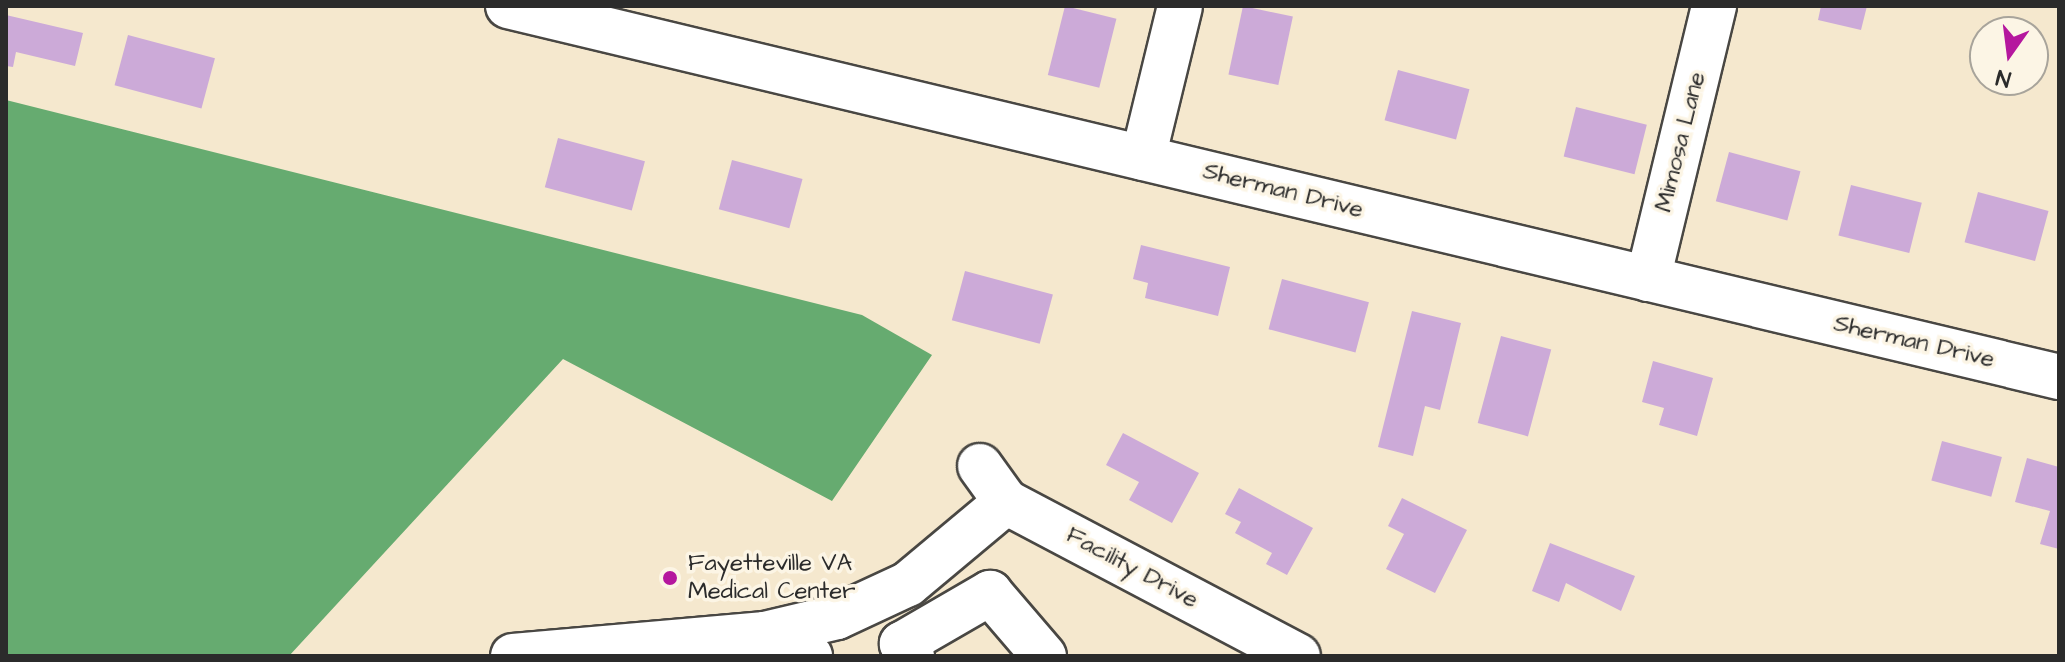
<!DOCTYPE html>
<html>
<head>
<meta charset="utf-8">
<style>
  body { margin:0 }
  #map { position:relative; width:2065px; height:662px; overflow:hidden; background:#f5e8ce; font-family:"Architects Daughter",sans-serif }
  div>[style] { position:absolute }
  .forest>* { inset:0; background:#66ab70 }
  .building>* { inset:0; background:#ccaad8; transform-origin:0 0 }
  .roads { filter:drop-shadow(2px 0 #494743) drop-shadow(-2px 0 #494743) drop-shadow(0 2px #494743) drop-shadow(0 -2px #494743) }
  .minor>* { height:44px; margin:-22px; padding:0 22px; transform-origin:22px; border-radius:22px; background:#fff }
  .dots>* { width:22px; height:22px; translate:-50% -50%; box-sizing:border-box; border:4px solid #fcf5e5; border-radius:50% }
  span { translate:-50% -50%; white-space:nowrap; text-align:center; line-height:1.15; -webkit-text-stroke:7px #fcf5e5; paint-order:stroke }
  .street-label { font-size:24px; color:#2b2b2b }
  .poi-label { font-size:24px; color:#2b2b2b }
  .left { translate:0 -50%; text-align:left }
  .frame { position:absolute; inset:0; border:8px solid #2b2b2b; pointer-events:none }
  .north { position:absolute; left:1969px; top:16px; width:80px; height:80px; box-sizing:border-box; background:#fcf5e5; border:2px solid #a8a49b; border-radius:50%; rotate:194deg; font-size:22px; font-weight:700; line-height:32px; text-align:center; color:#2b2b2b }
  .north::after { content:''; display:block; margin:auto; width:28px; height:36px; background:#b5179e; clip-path:polygon(50% 0,100% 100%,50% 72%,0 100%) }
</style>
</head>
<body>
<div id="map">
  <div class="forest">
    <i style="clip-path:polygon(6px 100px,862px 315px,932px 355px,832px 501px,563px 359px,289px 656px,6px 656px)"></i>
  </div>
  <div class="building">
    <i style="left:1065px;top:6px;width:53px;height:71px;rotate:14deg"></i>
    <i style="left:1243px;top:6px;width:51px;height:70px;rotate:12deg"></i>
    <i style="clip-path:polygon(1821px 6px,1867px 6px,1861px 30px,1818px 20px)"></i>
    <i style="clip-path:polygon(6px 15px,83px 33px,75px 66px,16px 52px,13px 67px,6px 66px)"></i>
    <i style="left:128px;top:35px;width:90px;height:52px;rotate:15deg"></i>
    <i style="left:1398px;top:70px;width:74px;height:52px;rotate:15deg"></i>
    <i style="left:1576px;top:107px;width:73px;height:51px;rotate:14deg"></i>
    <i style="left:558px;top:138px;width:90px;height:51px;rotate:15deg"></i>
    <i style="left:1729px;top:152px;width:74px;height:51px;rotate:15deg"></i>
    <i style="left:732px;top:160px;width:73px;height:51px;rotate:15deg"></i>
    <i style="left:1851px;top:185px;width:73px;height:52px;rotate:14deg"></i>
    <i style="left:1978px;top:192px;width:73px;height:52px;rotate:15deg"></i>
    <i style="clip-path:polygon(1141px 245px,1230px 267px,1218px 316px,1145px 298px,1148px 283px,1133px 279px)"></i>
    <i style="left:965px;top:271px;width:91px;height:51px;rotate:15deg"></i>
    <i style="left:1282px;top:279px;width:90px;height:52px;rotate:15deg"></i>
    <i style="clip-path:polygon(1412px 311px,1461px 323px,1440px 410px,1425px 406px,1413px 456px,1378px 447px)"></i>
    <i style="left:1501px;top:336px;width:52px;height:90px;rotate:15deg"></i>
    <i style="clip-path:polygon(1653px 361px,1713px 378px,1697px 436px,1659px 425px,1664px 408px,1642px 402px)"></i>
    <i style="clip-path:polygon(1123px 433px,1199px 473px,1172px 523px,1129px 500px,1139px 482px,1106px 465px)"></i>
    <i style="left:1942px;top:441px;width:62px;height:41px;rotate:15deg"></i>
    <i style="clip-path:polygon(2027px 458px,2059px 467px,2059px 549px,2040px 544px,2050px 511px,2015px 502px)"></i>
    <i style="clip-path:polygon(1239px 488px,1313px 528px,1287px 575px,1266px 564px,1272px 553px,1235px 533px,1241px 522px,1225px 514px)"></i>
    <i style="clip-path:polygon(1402px 498px,1467px 530px,1435px 593px,1386px 569px,1404px 534px,1388px 526px)"></i>
    <i style="clip-path:polygon(1550px 543px,1635px 576px,1621px 611px,1566px 583px,1559px 602px,1532px 591px)"></i>
  </div>
  <div class="roads">
    <div class="minor">
      <i style="left:508px;top:6px;width:1595px;rotate:13.45deg"></i>
      <i style="left:1143px;top:158px;width:156px;rotate:-76.3deg"></i>
      <i style="left:1648px;top:279px;width:281px;rotate:-76.4deg"></i>
      <i style="left:980px;top:466px;width:44px;rotate:54.2deg"></i>
      <i style="left:1006px;top:502px;width:330px;rotate:27.8deg"></i>
      <i style="left:765px;top:634px;width:74px;rotate:-13.3deg"></i>
      <i style="left:837px;top:617px;width:78px;rotate:-24.9deg"></i>
      <i style="left:908px;top:584px;width:128px;rotate:-39.9deg"></i>
      <i style="left:513px;top:656px;width:253px;rotate:-5deg"></i>
      <i style="left:765px;top:634px;width:32px;rotate:14deg"></i>
      <i style="left:796px;top:642px;width:20px;rotate:45deg"></i>
      <i style="left:912px;top:656px;width:16px;rotate:-130deg"></i>
      <i style="left:902px;top:644px;width:102px;rotate:-30.1deg"></i>
      <i style="left:990px;top:593px;width:83px;rotate:49.4deg"></i>
    </div>
  </div>
  <div class="dots">
    <i style="left:670px;top:578px;background:#b5179e"></i>
  </div>
  <div class="street-label">
    <span style="left:1681px;top:142px;rotate:-76deg">Mimosa Lane</span>
    <span style="left:1283px;top:191px;rotate:14deg">Sherman Drive</span>
    <span style="left:1914px;top:342px;rotate:13deg">Sherman Drive</span>
    <span style="left:1132px;top:568px;rotate:28deg">Facility Drive</span>
  </div>
  <div class="poi-label">
    <span class="left" style="left:688px;top:578px">Fayetteville VA<br>Medical Center</span>
  </div>
  <div class="frame"></div>
  <div class="north">N</div>
</div>
</body>
</html>
